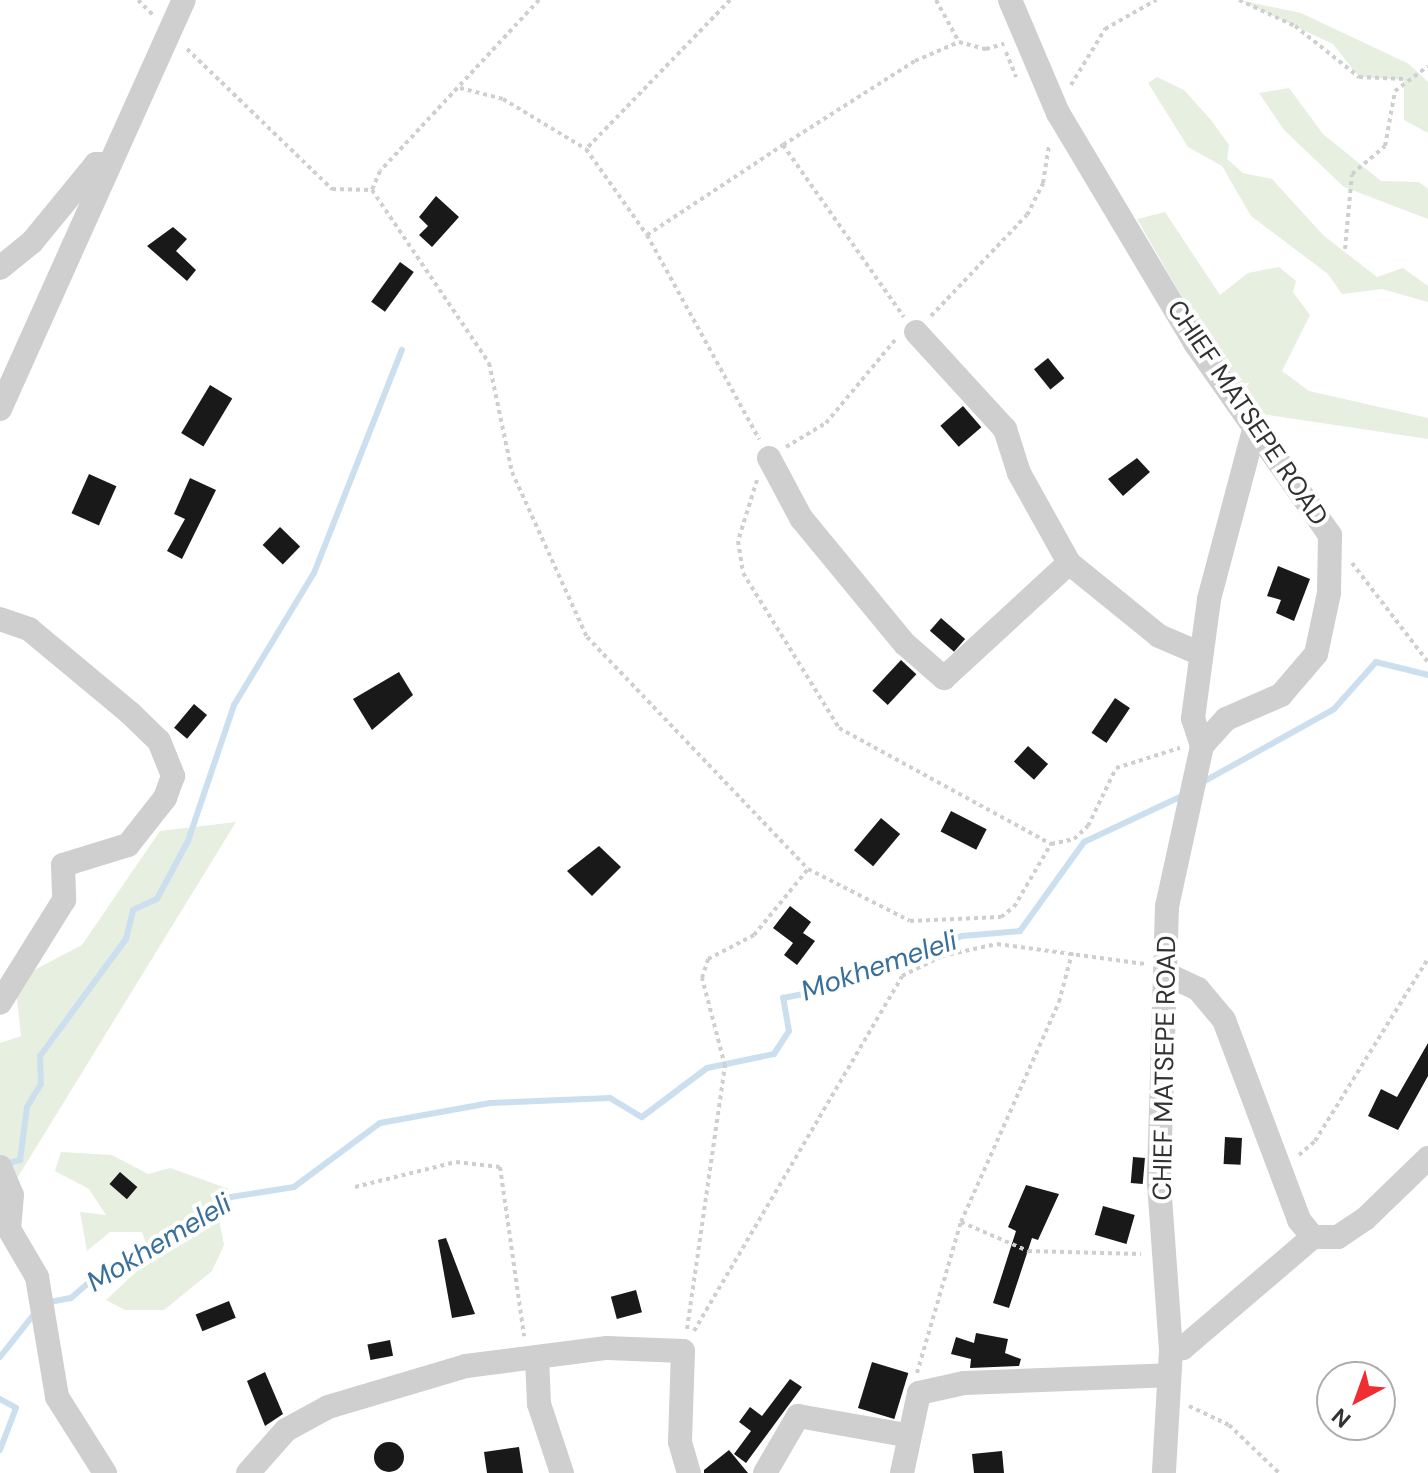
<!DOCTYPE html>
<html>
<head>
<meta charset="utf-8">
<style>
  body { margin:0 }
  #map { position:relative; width:1428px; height:1473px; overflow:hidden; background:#fff; font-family:"DM Sans",sans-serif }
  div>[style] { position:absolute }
  .green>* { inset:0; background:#e7efe0 }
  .stream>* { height:6px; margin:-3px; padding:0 3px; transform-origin:3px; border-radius:3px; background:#ccdfef }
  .building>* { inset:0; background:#191919; transform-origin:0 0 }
  .round { border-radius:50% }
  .path>* { height:4px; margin-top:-2px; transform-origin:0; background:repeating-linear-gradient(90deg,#cfcfcf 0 4px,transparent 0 8px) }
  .minor>* { height:24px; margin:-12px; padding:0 12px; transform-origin:12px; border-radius:12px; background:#cfcfcf }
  span { translate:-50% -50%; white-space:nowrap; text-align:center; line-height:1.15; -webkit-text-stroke:8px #fff; paint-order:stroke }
  .street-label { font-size:26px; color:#323232 }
  .water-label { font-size:28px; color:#396f9b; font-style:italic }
  .north { position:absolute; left:1316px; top:1361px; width:80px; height:80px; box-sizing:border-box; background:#fff; border:2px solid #adadad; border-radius:50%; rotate:221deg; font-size:22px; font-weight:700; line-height:32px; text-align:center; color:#323232 }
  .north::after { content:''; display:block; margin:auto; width:28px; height:36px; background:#f02d30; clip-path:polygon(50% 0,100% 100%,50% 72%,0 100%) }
</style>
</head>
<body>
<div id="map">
  <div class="green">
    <i style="clip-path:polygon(1239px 0,1301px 13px,1409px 64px,1428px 82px,1428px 133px,1404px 120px,1404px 80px,1359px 77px,1333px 44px)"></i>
    <i style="clip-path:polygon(1157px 77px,1184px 90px,1211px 120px,1229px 145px,1227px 159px,1243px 173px,1272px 179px,1323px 235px,1377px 277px,1403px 268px,1428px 286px,1428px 302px,1382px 289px,1342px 294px,1328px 274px,1251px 216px,1222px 166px,1188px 147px,1148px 83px)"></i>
    <i style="clip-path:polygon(1289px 88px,1323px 134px,1381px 181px,1419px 182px,1428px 189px,1428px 219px,1344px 187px,1284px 130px,1259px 93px)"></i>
    <i style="clip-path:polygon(1165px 212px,1220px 295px,1248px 273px,1279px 267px,1296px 281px,1293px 292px,1310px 315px,1282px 371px,1309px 391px,1428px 418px,1428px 439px,1248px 412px,1137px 219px)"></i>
    <i style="clip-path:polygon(236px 822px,0 1206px,0 1043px,21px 1036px,15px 980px,82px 945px,160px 831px)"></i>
    <i style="clip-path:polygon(61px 1152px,112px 1155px,148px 1174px,170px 1168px,229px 1189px,215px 1199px,224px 1245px,212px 1271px,164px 1310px,125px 1310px,106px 1300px,151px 1258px,142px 1232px,110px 1232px,87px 1251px,80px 1212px,106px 1215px,89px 1189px,55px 1171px)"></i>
  </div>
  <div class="stream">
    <i style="left:1203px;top:782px;width:150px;rotate:-29.1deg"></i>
    <i style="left:1334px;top:709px;width:63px;rotate:-48.2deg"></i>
    <i style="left:1376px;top:662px;width:54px;rotate:14deg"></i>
    <i style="left:5px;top:1164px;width:16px;rotate:-15deg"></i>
    <i style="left:20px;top:1160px;width:53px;rotate:-82.5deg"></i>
    <i style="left:27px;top:1107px;width:27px;rotate:-59deg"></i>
    <i style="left:41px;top:1084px;width:28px;rotate:-92deg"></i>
    <i style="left:40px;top:1056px;width:145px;rotate:-53.7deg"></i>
    <i style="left:126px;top:939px;width:30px;rotate:-76deg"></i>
    <i style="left:133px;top:910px;width:26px;rotate:-25deg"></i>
    <i style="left:157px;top:899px;width:66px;rotate:-61.9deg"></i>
    <i style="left:188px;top:841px;width:144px;rotate:-71.3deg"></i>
    <i style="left:234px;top:705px;width:154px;rotate:-58.8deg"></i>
    <i style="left:314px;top:573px;width:240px;rotate:-68.5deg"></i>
    <i style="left:45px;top:1303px;width:26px;rotate:-11deg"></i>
    <i style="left:71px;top:1298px;width:28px;rotate:-41deg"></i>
    <i style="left:92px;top:1280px;width:12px;rotate:14deg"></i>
    <i style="left:104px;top:1283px;width:153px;rotate:-34.1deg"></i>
    <i style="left:231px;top:1197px;width:64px;rotate:-9deg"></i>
    <i style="left:294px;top:1187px;width:107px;rotate:-36.7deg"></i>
    <i style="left:380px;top:1123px;width:112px;rotate:-10.3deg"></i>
    <i style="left:490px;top:1103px;width:120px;rotate:-2.4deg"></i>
    <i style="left:610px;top:1098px;width:37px;rotate:31deg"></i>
    <i style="left:642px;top:1117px;width:81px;rotate:-37deg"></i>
    <i style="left:707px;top:1068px;width:68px;rotate:-11.8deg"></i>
    <i style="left:774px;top:1054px;width:27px;rotate:-57deg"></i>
    <i style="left:789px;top:1031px;width:34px;rotate:-100deg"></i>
    <i style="left:783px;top:998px;width:52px;rotate:-11.1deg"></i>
    <i style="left:834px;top:988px;width:138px;rotate:-22.1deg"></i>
    <i style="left:962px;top:936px;width:58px;rotate:-4.9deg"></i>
    <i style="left:1020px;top:931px;width:110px;rotate:-54.3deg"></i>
    <i style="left:1084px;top:842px;width:110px;rotate:-25.2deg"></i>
    <i style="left:0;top:1357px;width:56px;rotate:-51.5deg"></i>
    <i style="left:0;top:1399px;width:18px;rotate:29deg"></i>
    <i style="left:16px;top:1408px;width:45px;rotate:110.9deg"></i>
  </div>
  <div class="building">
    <i style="clip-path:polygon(436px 196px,459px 217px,432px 247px,419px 235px,428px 226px,419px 217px)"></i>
    <i style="clip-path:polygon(173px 227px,187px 239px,176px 251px,196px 270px,187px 281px,147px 246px)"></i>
    <i style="left:400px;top:262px;width:17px;height:49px;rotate:36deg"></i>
    <i style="left:1048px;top:358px;width:26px;height:18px;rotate:51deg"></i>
    <i style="left:210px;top:385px;width:26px;height:56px;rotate:31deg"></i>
    <i style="left:963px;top:406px;width:28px;height:30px;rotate:49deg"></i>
    <i style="clip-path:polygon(1137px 458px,1150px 472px,1123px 496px,1108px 479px)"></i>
    <i style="left:89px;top:474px;width:30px;height:43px;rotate:24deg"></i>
    <i style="clip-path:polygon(190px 478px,216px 490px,182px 559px,167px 551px,185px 519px,174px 514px)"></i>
    <i style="left:280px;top:527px;width:28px;height:25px;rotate:44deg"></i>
    <i style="clip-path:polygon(1278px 566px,1310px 579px,1294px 621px,1276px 613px,1281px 600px,1267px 596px)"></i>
    <i style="left:941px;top:618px;width:32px;height:17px;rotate:41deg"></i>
    <i style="left:901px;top:660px;width:21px;height:42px;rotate:43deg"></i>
    <i style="clip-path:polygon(399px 672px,413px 695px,372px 730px,353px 699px)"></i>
    <i style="left:1115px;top:698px;width:18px;height:42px;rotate:34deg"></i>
    <i style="left:194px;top:704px;width:17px;height:31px;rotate:40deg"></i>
    <i style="left:1028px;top:746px;width:27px;height:21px;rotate:42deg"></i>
    <i style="left:951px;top:811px;width:40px;height:23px;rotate:27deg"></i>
    <i style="left:881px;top:818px;width:25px;height:42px;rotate:40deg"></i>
    <i style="clip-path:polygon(599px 846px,621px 867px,592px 896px,567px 871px)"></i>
    <i style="clip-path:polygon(790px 906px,811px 922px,803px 933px,815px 941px,797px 965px,784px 955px,793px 943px,773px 928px)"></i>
    <i style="clip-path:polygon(1428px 1043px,1428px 1076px,1398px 1130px,1368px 1116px,1381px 1089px,1397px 1097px)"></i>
    <i style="left:1225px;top:1137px;width:17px;height:27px;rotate:3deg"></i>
    <i style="left:1133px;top:1157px;width:12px;height:26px;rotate:5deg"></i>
    <i style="left:120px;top:1172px;width:23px;height:16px;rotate:41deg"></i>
    <i style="clip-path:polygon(1026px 1185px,1059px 1194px,1038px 1240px,1032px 1238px,1009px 1308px,993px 1303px,1016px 1231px,1008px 1227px)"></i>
    <i style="left:1103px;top:1206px;width:33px;height:30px;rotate:16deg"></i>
    <i style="clip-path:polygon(446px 1238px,475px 1314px,452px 1318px,438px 1240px)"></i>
    <i style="left:636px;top:1290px;width:23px;height:26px;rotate:75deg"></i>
    <i style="left:229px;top:1301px;width:18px;height:36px;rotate:68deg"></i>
    <i style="clip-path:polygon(976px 1333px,1008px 1339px,1005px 1353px,1021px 1359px,1019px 1366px,970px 1368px,971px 1359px,951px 1354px,956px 1337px,974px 1343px)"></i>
    <i style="left:390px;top:1340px;width:16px;height:23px;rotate:79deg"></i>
    <i style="left:872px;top:1362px;width:38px;height:48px;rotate:17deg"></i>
    <i style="clip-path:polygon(265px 1372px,283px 1414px,265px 1426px,247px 1381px)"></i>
    <i style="clip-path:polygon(790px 1379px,802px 1387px,746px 1463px,734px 1454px,751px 1431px,739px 1422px,750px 1407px,762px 1416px)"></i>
    <i class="round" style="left:374px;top:1442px;width:30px;height:30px"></i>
    <i style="clip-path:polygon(519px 1447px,523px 1473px,487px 1473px,484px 1452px)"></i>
    <i style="clip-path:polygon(729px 1450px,748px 1473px,704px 1473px,704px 1470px)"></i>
    <i style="clip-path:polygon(1002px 1451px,1004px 1473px,974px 1473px,972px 1454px)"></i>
  </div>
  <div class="path">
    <i style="left:138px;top:0;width:21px;rotate:45deg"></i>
    <i style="left:539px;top:0;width:233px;rotate:132.9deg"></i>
    <i style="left:380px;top:171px;width:21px;rotate:113deg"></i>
    <i style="left:372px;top:190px;width:209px;rotate:55.9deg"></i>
    <i style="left:489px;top:363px;width:111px;rotate:78.1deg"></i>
    <i style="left:512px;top:472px;width:181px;rotate:65.6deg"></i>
    <i style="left:587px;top:637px;width:320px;rotate:46.4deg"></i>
    <i style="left:808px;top:869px;width:114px;rotate:27deg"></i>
    <i style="left:910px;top:921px;width:91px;rotate:-2.5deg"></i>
    <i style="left:1001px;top:917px;width:16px;rotate:-38deg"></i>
    <i style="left:1014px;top:907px;width:73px;rotate:-59.6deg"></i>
    <i style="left:730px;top:0;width:207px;rotate:134deg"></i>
    <i style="left:586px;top:149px;width:105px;rotate:54.7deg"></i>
    <i style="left:647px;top:235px;width:163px;rotate:-33.5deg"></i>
    <i style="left:783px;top:145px;width:210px;rotate:54.9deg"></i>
    <i style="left:936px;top:0;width:48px;rotate:61.3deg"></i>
    <i style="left:1239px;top:0;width:62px;rotate:24.9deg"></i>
    <i style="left:1295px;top:26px;width:82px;rotate:38.6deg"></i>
    <i style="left:1359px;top:77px;width:45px;rotate:2.5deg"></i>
    <i style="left:187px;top:49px;width:202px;rotate:44deg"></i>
    <i style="left:332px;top:189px;width:40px;rotate:1.4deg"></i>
    <i style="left:1006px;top:52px;width:27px;rotate:68deg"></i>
    <i style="left:1071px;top:85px;width:66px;rotate:-58.7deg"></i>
    <i style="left:1105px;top:29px;width:59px;rotate:-29.6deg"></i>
    <i style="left:460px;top:88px;width:44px;rotate:14.3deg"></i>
    <i style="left:503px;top:99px;width:97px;rotate:31.1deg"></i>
    <i style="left:783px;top:145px;width:156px;rotate:-32.5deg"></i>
    <i style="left:915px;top:61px;width:48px;rotate:-23.4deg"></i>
    <i style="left:959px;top:42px;width:28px;rotate:15deg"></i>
    <i style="left:986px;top:49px;width:19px;rotate:-16deg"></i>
    <i style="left:647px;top:235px;width:233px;rotate:61.2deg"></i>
    <i style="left:1345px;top:249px;width:75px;rotate:-84.7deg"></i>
    <i style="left:1352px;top:174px;width:43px;rotate:-40.3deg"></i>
    <i style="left:1385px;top:146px;width:56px;rotate:-79.7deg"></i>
    <i style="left:1395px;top:91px;width:41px;rotate:-37.1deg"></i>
    <i style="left:931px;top:316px;width:139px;rotate:-46.5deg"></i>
    <i style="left:1027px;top:215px;width:36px;rotate:-63deg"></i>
    <i style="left:1043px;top:183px;width:38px;rotate:-81deg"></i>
    <i style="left:786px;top:447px;width:47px;rotate:-31deg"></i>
    <i style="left:826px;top:423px;width:108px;rotate:-50.3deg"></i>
    <i style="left:757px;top:480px;width:64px;rotate:107.3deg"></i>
    <i style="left:738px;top:541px;width:32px;rotate:81deg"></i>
    <i style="left:743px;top:573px;width:182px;rotate:58.2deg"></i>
    <i style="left:839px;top:728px;width:242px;rotate:28.7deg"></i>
    <i style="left:1051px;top:844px;width:24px;rotate:-12deg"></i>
    <i style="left:1074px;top:839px;width:19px;rotate:-43deg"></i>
    <i style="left:1088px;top:826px;width:64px;rotate:-64.2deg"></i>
    <i style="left:1116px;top:768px;width:67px;rotate:-17.4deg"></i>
    <i style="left:1352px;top:563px;width:125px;rotate:52.5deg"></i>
    <i style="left:1299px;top:1155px;width:21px;rotate:-41deg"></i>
    <i style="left:1315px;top:1141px;width:214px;rotate:-58.2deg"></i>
    <i style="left:355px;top:1187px;width:104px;rotate:-13.9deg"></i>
    <i style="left:456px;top:1162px;width:44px;rotate:6.5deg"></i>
    <i style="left:500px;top:1167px;width:171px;rotate:81.9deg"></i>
    <i style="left:961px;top:1222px;width:73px;rotate:23.4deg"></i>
    <i style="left:1028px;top:1251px;width:113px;rotate:1.5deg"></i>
    <i style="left:687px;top:1329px;width:266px;rotate:-81.8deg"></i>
    <i style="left:725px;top:1066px;width:91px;rotate:-104.6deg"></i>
    <i style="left:702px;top:978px;width:20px;rotate:-72deg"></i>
    <i style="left:708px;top:959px;width:52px;rotate:-27.6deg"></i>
    <i style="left:754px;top:935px;width:85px;rotate:-50.7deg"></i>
    <i style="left:694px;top:1331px;width:411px;rotate:-59.6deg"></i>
    <i style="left:902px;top:976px;width:45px;rotate:-26.6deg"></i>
    <i style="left:942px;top:956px;width:56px;rotate:-12.3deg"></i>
    <i style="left:997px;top:944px;width:149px;rotate:7.7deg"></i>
    <i style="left:917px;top:1373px;width:157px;rotate:-73.8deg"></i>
    <i style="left:961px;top:1222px;width:241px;rotate:-66deg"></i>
    <i style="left:1059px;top:1002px;width:51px;rotate:-75.1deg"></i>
    <i style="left:1189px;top:1406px;width:44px;rotate:25.4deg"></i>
    <i style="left:1229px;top:1425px;width:69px;rotate:43.8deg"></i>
  </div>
  <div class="minor">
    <i style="left:1010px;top:0;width:123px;rotate:67deg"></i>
    <i style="left:1058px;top:113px;width:268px;rotate:59.2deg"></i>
    <i style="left:1195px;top:343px;width:235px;rotate:54.9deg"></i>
    <i style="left:1330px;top:535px;width:58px;rotate:91deg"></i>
    <i style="left:1329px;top:593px;width:62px;rotate:102deg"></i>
    <i style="left:1316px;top:654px;width:54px;rotate:130.5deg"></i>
    <i style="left:1281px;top:695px;width:60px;rotate:156.4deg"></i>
    <i style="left:1226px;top:719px;width:36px;rotate:132deg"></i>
    <i style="left:1202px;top:746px;width:164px;rotate:102.3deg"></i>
    <i style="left:1167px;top:906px;width:277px;rotate:91.7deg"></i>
    <i style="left:1159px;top:1183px;width:167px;rotate:85.9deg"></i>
    <i style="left:1171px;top:1350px;width:123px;rotate:93.3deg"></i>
    <i style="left:0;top:268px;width:41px;rotate:-39.1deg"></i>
    <i style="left:32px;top:242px;width:101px;rotate:-50.6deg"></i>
    <i style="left:96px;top:164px;width:13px"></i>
    <i style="left:916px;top:332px;width:132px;rotate:47.5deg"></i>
    <i style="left:1005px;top:429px;width:46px;rotate:72.3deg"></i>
    <i style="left:1019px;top:473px;width:103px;rotate:60.9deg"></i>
    <i style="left:1069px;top:563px;width:116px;rotate:39deg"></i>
    <i style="left:1159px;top:636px;width:46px;rotate:23.2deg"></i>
    <i style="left:0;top:409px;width:448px;rotate:-65.8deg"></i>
    <i style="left:769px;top:458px;width:68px;rotate:61.9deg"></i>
    <i style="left:801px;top:518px;width:163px;rotate:50.5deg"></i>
    <i style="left:905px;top:644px;width:52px;rotate:41.1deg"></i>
    <i style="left:944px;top:678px;width:170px;rotate:-42.6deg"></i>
    <i style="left:0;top:619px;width:31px;rotate:19deg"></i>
    <i style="left:29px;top:629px;width:131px;rotate:39.7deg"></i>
    <i style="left:130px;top:713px;width:40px;rotate:44deg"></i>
    <i style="left:159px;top:741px;width:38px;rotate:68deg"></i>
    <i style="left:173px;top:776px;width:23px;rotate:110deg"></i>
    <i style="left:165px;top:798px;width:60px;rotate:128.2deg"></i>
    <i style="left:128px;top:845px;width:68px;rotate:162.9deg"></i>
    <i style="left:63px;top:865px;width:35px;rotate:88deg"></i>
    <i style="left:64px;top:900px;width:121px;rotate:121.9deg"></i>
    <i style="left:1202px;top:746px;width:29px;rotate:-108deg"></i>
    <i style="left:1193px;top:718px;width:120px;rotate:-82.3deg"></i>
    <i style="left:1209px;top:599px;width:175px;rotate:-75.1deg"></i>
    <i style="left:1166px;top:974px;width:35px;rotate:25deg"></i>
    <i style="left:1198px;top:989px;width:40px;rotate:50deg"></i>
    <i style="left:1224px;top:1020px;width:214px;rotate:69.4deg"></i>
    <i style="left:1299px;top:1220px;width:22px;rotate:51deg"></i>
    <i style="left:0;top:1167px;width:30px;rotate:67deg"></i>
    <i style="left:12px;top:1195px;width:34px;rotate:95deg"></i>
    <i style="left:9px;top:1229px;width:56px;rotate:59.7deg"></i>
    <i style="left:37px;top:1277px;width:122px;rotate:80.5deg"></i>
    <i style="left:57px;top:1397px;width:90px;rotate:57.7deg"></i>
    <i style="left:1171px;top:1350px;width:12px;rotate:-9deg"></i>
    <i style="left:1183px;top:1348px;width:171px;rotate:-40.5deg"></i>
    <i style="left:1313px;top:1237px;width:25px"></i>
    <i style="left:1338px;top:1237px;width:32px;rotate:-34deg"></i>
    <i style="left:1365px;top:1219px;width:88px;rotate:-44.1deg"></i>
    <i style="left:537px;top:1358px;width:46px;rotate:87.5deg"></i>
    <i style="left:539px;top:1404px;width:73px;rotate:71.6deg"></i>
    <i style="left:248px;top:1473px;width:57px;rotate:-48.5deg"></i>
    <i style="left:286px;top:1430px;width:48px;rotate:-28.7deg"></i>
    <i style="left:328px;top:1407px;width:144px;rotate:-16.5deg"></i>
    <i style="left:466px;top:1366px;width:142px;rotate:-7.3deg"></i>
    <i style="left:607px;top:1348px;width:76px;rotate:2.3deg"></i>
    <i style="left:683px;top:1351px;width:91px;rotate:91.9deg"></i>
    <i style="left:680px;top:1442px;width:32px;rotate:74deg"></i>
    <i style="left:765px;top:1473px;width:66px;rotate:-59.9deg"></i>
    <i style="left:798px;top:1416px;width:110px;rotate:10deg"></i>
    <i style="left:902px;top:1473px;width:82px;rotate:-78deg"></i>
    <i style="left:919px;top:1393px;width:46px;rotate:-12.5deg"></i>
    <i style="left:964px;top:1383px;width:204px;rotate:-2.2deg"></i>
  </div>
  <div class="street-label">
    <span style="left:1247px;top:413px;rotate:56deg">CHIEF MATSEPE ROAD</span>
    <span style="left:1165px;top:1068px;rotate:-89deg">CHIEF MATSEPE ROAD</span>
  </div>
  <div class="water-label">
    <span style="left:879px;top:966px;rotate:-19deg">Mokhemeleli</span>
    <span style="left:159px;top:1243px;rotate:-31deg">Mokhemeleli</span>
  </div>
  <div class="north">N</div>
</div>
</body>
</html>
